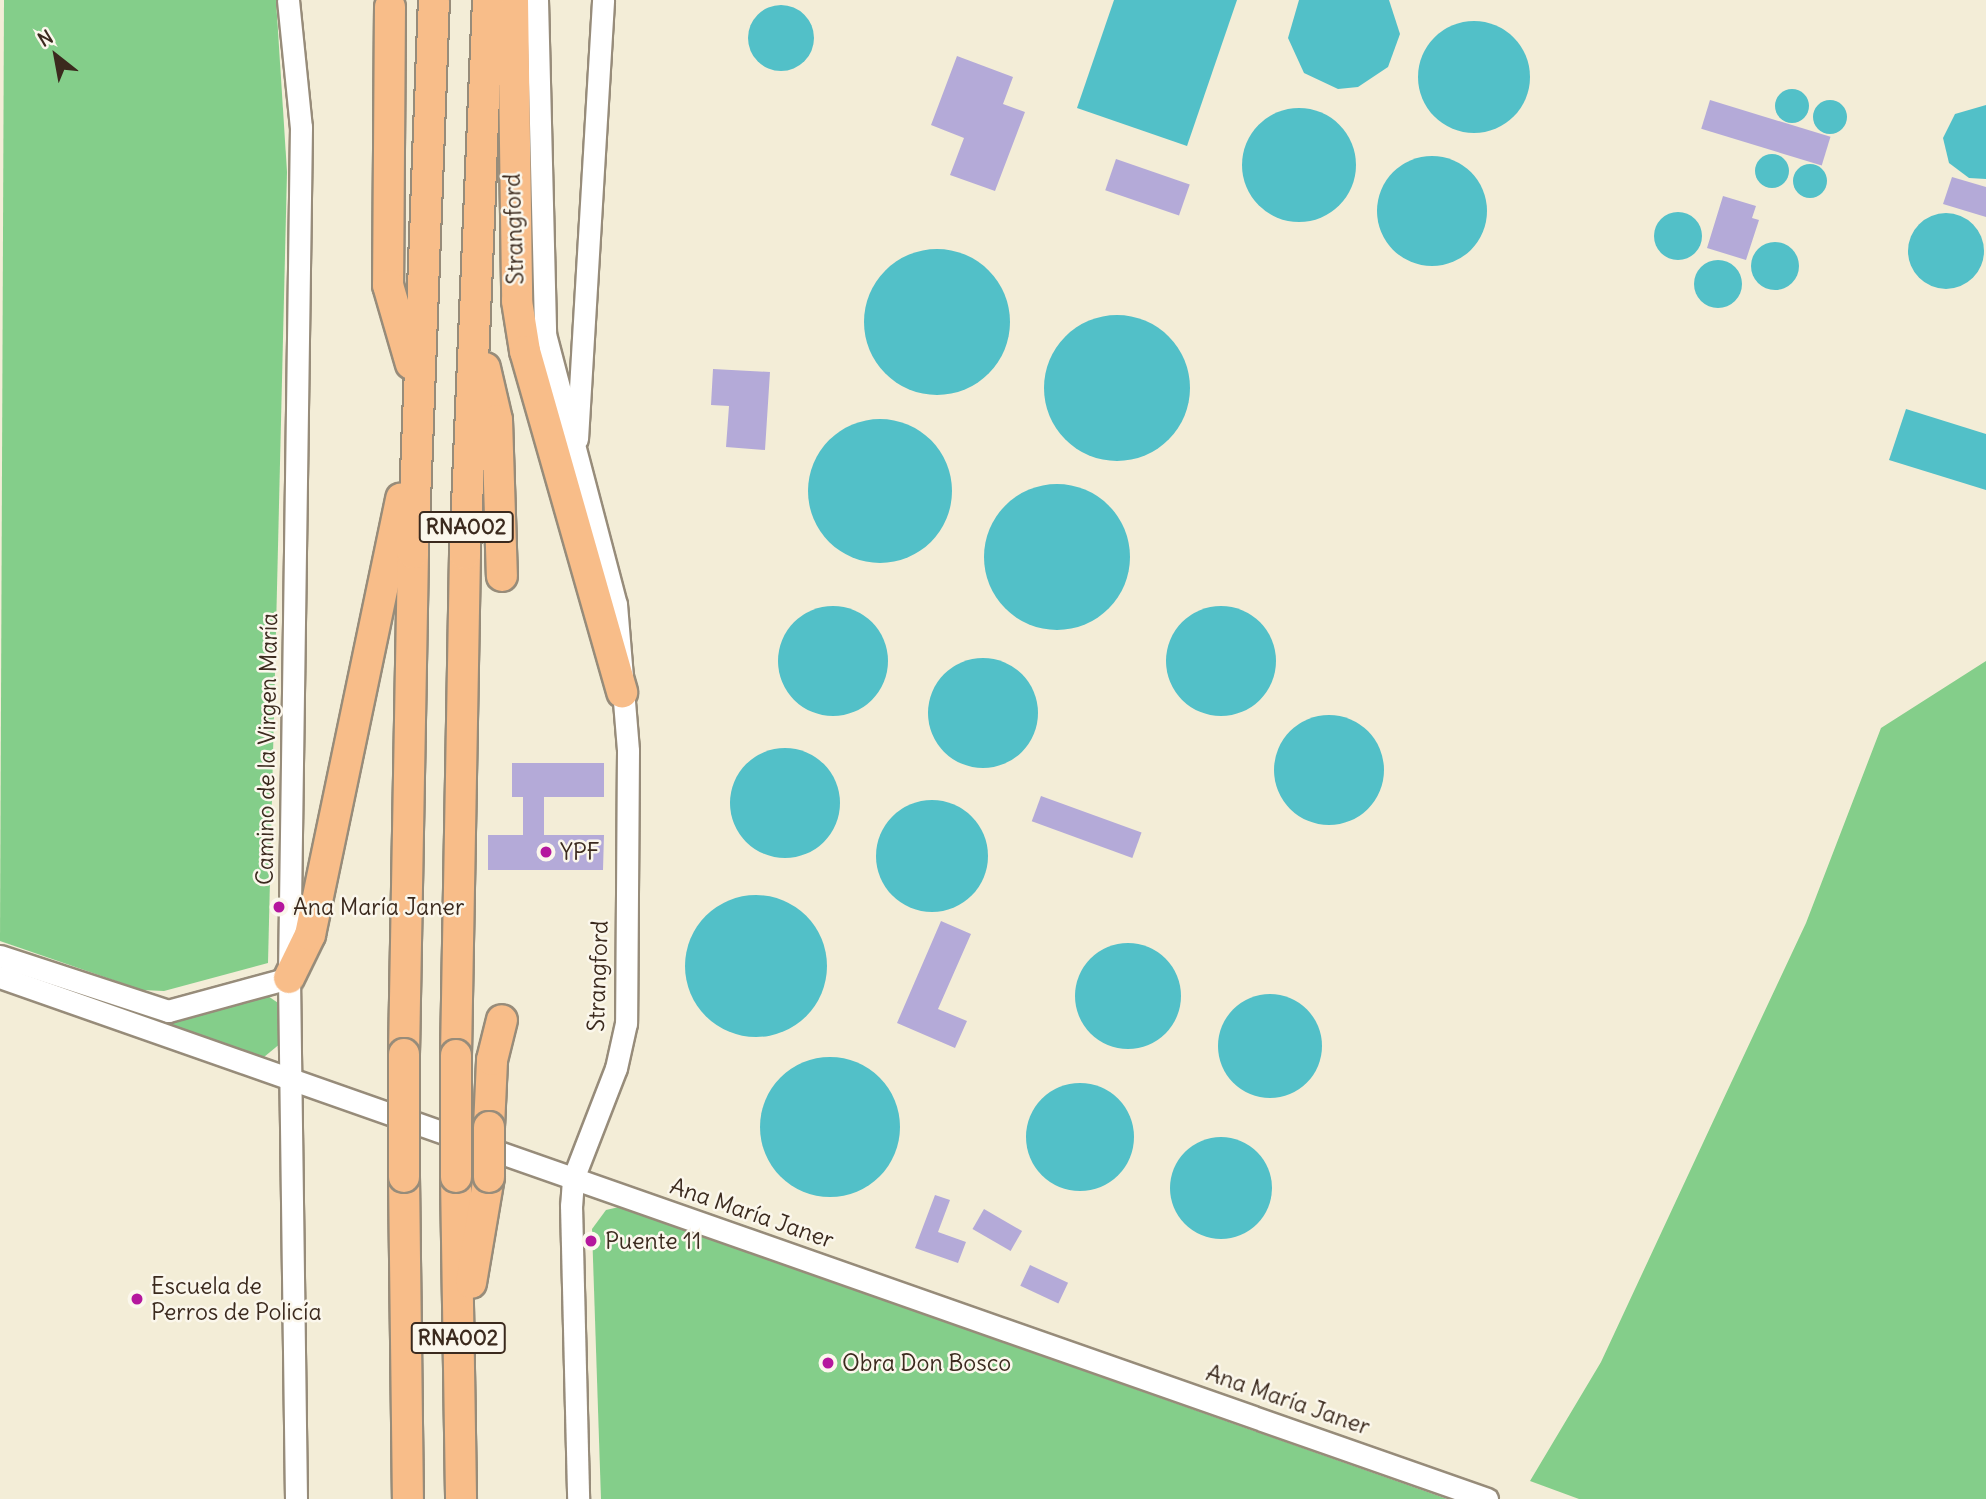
<!DOCTYPE html>
<html>
<head>
<meta charset="utf-8">
<style>
  body { margin:0 }
  #map { position:relative; width:1986px; height:1499px; overflow:hidden; background:#f3edd7; font-family:Delius,sans-serif }
  div>[style] { position:absolute }
  .green>* { inset:0; background:#84ce8a }
  .water>* { inset:0; background:#52c0c8 }
  .round { border-radius:50% }
  .building>* { inset:0; background:#b4aad8; transform-origin:0 0 }
  .roads { filter:drop-shadow(2px 0 #978c7a) drop-shadow(-2px 0 #978c7a) drop-shadow(0 2px #978c7a) drop-shadow(0 -2px #978c7a) }
  .minor>* { height:21px; margin:-10.5px; padding:0 10.5px; transform-origin:10.5px; border-radius:10.5px; background:#fff }
  .highway>* { height:30px; margin:-15px; padding:0 15px; transform-origin:15px; border-radius:15px; background:#f8bd89 }
  .bridges { filter:drop-shadow(2px 0 #978c7a) drop-shadow(-2px 0 #978c7a) drop-shadow(0 2px #978c7a) drop-shadow(0 -2px #978c7a) }
  .highway-bridge>* { height:30px; margin:-15px; padding:0 15px; transform-origin:15px; border-radius:15px; background:#f8bd89 }
  .dots>* { width:19px; height:19px; translate:-50% -50%; box-sizing:border-box; border:4px solid #fbf7ec; border-radius:50% }
  span { translate:-50% -50%; white-space:nowrap; text-align:center; line-height:1.15; -webkit-text-stroke:5px #fbf7ec; paint-order:stroke }
  .shield-label span { padding:2px 5px; background:#fbf7ec; border:2px solid; border-radius:5px; -webkit-text-stroke-width:0 }
  .shield-label { font-size:21px; color:#3b2a1e; font-weight:700 }
  .street-label { font-size:23px; color:#3b2a1e }
  .poi-label { font-size:23px; color:#3b2a1e }
  .left { translate:0 -50%; text-align:left }
  .north { position:absolute; left:21px; top:21px; width:70px; height:70px; -webkit-text-stroke:5px #fbf7ec; paint-order:stroke; rotate:329deg; font-size:19px; font-weight:700; line-height:28px; text-align:center; color:#3b2a1e }
  .north::after { content:''; display:block; margin:auto; width:24px; height:32px; background:#3b2a1e; clip-path:polygon(50% 0,100% 100%,50% 72%,0 100%) }
</style>
</head>
<body>
<div id="map">
  <div class="green">
    <i style="clip-path:polygon(4px 0,276px 0,287px 172px,268px 963px,164px 991px,142px 990px,0 941px)"></i>
    <i style="clip-path:polygon(1986px 661px,1986px 1499px,1579px 1499px,1530px 1481px,1601px 1362px,1723px 1100px,1806px 923px,1881px 728px)"></i>
    <i style="clip-path:polygon(268px 996px,281px 1005px,281px 1043px,264px 1057px,154px 1020px)"></i>
    <i style="clip-path:polygon(619px 1207px,1439px 1496px,1447px 1499px,601px 1499px,592px 1229px,606px 1210px)"></i>
  </div>
  <div class="water">
    <i style="clip-path:polygon(1114px 0,1237px 0,1187px 146px,1077px 108px)"></i>
    <i style="clip-path:polygon(1299px 0,1389px 0,1400px 34px,1388px 67px,1358px 87px,1338px 89px,1304px 73px,1288px 38px)"></i>
    <i class="round" style="left:748px;top:5px;width:66px;height:66px"></i>
    <i class="round" style="left:1418px;top:21px;width:112px;height:112px"></i>
    <i class="round" style="left:1775px;top:89px;width:34px;height:34px"></i>
    <i class="round" style="left:1813px;top:100px;width:34px;height:34px"></i>
    <i style="clip-path:polygon(1986px 105px,1986px 179px,1969px 178px,1949px 163px,1943px 138px,1955px 114px)"></i>
    <i class="round" style="left:1242px;top:108px;width:114px;height:114px"></i>
    <i class="round" style="left:1755px;top:154px;width:34px;height:34px"></i>
    <i class="round" style="left:1377px;top:156px;width:110px;height:110px"></i>
    <i class="round" style="left:1793px;top:164px;width:34px;height:34px"></i>
    <i class="round" style="left:1654px;top:212px;width:48px;height:48px"></i>
    <i class="round" style="left:1908px;top:213px;width:76px;height:76px"></i>
    <i class="round" style="left:1751px;top:242px;width:48px;height:48px"></i>
    <i class="round" style="left:864px;top:249px;width:146px;height:146px"></i>
    <i class="round" style="left:1694px;top:260px;width:48px;height:48px"></i>
    <i class="round" style="left:1044px;top:315px;width:146px;height:146px"></i>
    <i style="clip-path:polygon(1906px 409px,1986px 434px,1986px 490px,1889px 460px)"></i>
    <i class="round" style="left:808px;top:419px;width:144px;height:144px"></i>
    <i class="round" style="left:984px;top:484px;width:146px;height:146px"></i>
    <i class="round" style="left:778px;top:606px;width:110px;height:110px"></i>
    <i class="round" style="left:1166px;top:606px;width:110px;height:110px"></i>
    <i class="round" style="left:928px;top:658px;width:110px;height:110px"></i>
    <i class="round" style="left:1274px;top:715px;width:110px;height:110px"></i>
    <i class="round" style="left:730px;top:748px;width:110px;height:110px"></i>
    <i class="round" style="left:876px;top:800px;width:112px;height:112px"></i>
    <i class="round" style="left:685px;top:895px;width:142px;height:142px"></i>
    <i class="round" style="left:1075px;top:943px;width:106px;height:106px"></i>
    <i class="round" style="left:1218px;top:994px;width:104px;height:104px"></i>
    <i class="round" style="left:760px;top:1057px;width:140px;height:140px"></i>
    <i class="round" style="left:1026px;top:1083px;width:108px;height:108px"></i>
    <i class="round" style="left:1170px;top:1137px;width:102px;height:102px"></i>
  </div>
  <div class="building">
    <i style="clip-path:polygon(957px 56px,1013px 77px,1003px 104px,1025px 112px,995px 191px,950px 175px,964px 138px,931px 125px)"></i>
    <i style="left:1710px;top:100px;width:126px;height:30px;rotate:17deg"></i>
    <i style="left:1116px;top:159px;width:78px;height:33px;rotate:19deg"></i>
    <i style="clip-path:polygon(1952px 177px,1986px 187px,1986px 217px,1943px 204px)"></i>
    <i style="clip-path:polygon(1723px 196px,1756px 206px,1752px 218px,1759px 220px,1746px 260px,1707px 248px)"></i>
    <i style="clip-path:polygon(713px 369px,770px 372px,765px 450px,726px 447px,729px 406px,711px 405px)"></i>
    <i style="clip-path:polygon(512px 763px,604px 763px,604px 797px,544px 797px,544px 835px,604px 835px,603px 870px,488px 870px,488px 835px,523px 835px,523px 797px,512px 797px)"></i>
    <i style="left:1041px;top:796px;width:107px;height:27px;rotate:20deg"></i>
    <i style="clip-path:polygon(941px 921px,971px 934px,938px 1009px,967px 1021px,955px 1048px,897px 1023px)"></i>
    <i style="clip-path:polygon(935px 1195px,950px 1200px,938px 1232px,966px 1242px,958px 1263px,915px 1248px)"></i>
    <i style="left:984px;top:1209px;width:44px;height:23px;rotate:30deg"></i>
    <i style="left:1030px;top:1265px;width:42px;height:23px;rotate:25deg"></i>
  </div>
  <div class="roads">
    <div class="minor">
      <i style="left:288px;top:0;width:128px;rotate:84.2deg"></i>
      <i style="left:301px;top:127px;width:851px;rotate:90.81deg"></i>
      <i style="left:289px;top:978px;width:521px;rotate:89.23deg"></i>
      <i style="left:537px;top:0;width:334px;rotate:88.6deg"></i>
      <i style="left:545px;top:334px;width:279px;rotate:75.3deg"></i>
      <i style="left:616px;top:604px;width:147px;rotate:85.3deg"></i>
      <i style="left:628px;top:751px;width:272px;rotate:90.4deg"></i>
      <i style="left:626px;top:1023px;width:46px;rotate:102.5deg"></i>
      <i style="left:616px;top:1068px;width:119px;rotate:111.2deg"></i>
      <i style="left:573px;top:1179px;width:26px;rotate:94deg"></i>
      <i style="left:571px;top:1205px;width:294px;rotate:88.6deg"></i>
      <i style="left:577px;top:439px;width:440px;rotate:-86.6deg"></i>
      <i style="left:0;top:956px;width:177px;rotate:18.1deg"></i>
      <i style="left:168px;top:1011px;width:125px;rotate:-15.3deg"></i>
      <i style="left:0;top:977px;width:1576px;rotate:19.34deg"></i>
    </div>
    <div class="highway">
      <i style="left:513px;top:0;width:301px;rotate:89.2deg"></i>
      <i style="left:517px;top:301px;width:51px;rotate:80.9deg"></i>
      <i style="left:525px;top:351px;width:355px;rotate:74.1deg"></i>
      <i style="left:390px;top:7px;width:278px;rotate:90.4deg"></i>
      <i style="left:388px;top:285px;width:82px;rotate:73.8deg"></i>
      <i style="left:485px;top:368px;width:53px;rotate:77deg"></i>
      <i style="left:497px;top:420px;width:156px;rotate:88.2deg"></i>
      <i style="left:289px;top:978px;width:48px;rotate:-64deg"></i>
      <i style="left:310px;top:935px;width:446px;rotate:-78.2deg"></i>
      <i style="left:404px;top:1054px;width:501px;rotate:-88.97deg"></i>
      <i style="left:413px;top:553px;width:553px;rotate:-87.83deg"></i>
      <i style="left:456px;top:1055px;width:501px;rotate:-88.97deg"></i>
      <i style="left:465px;top:554px;width:554px;rotate:-87.62deg"></i>
      <i style="left:489px;top:1127px;width:67px;rotate:-87.4deg"></i>
      <i style="left:492px;top:1060px;width:41px;rotate:-76deg"></i>
      <i style="left:404px;top:1177px;width:322px;rotate:89.3deg"></i>
      <i style="left:456px;top:1177px;width:322px;rotate:89.1deg"></i>
      <i style="left:471px;top:1283px;width:108px;rotate:-80.4deg"></i>
    </div>
  </div>
  <div class="bridges">
    <div class="highway-bridge">
      <i style="left:404px;top:1177px;width:123px;rotate:-90deg"></i>
      <i style="left:456px;top:1177px;width:122px;rotate:-90deg"></i>
      <i style="left:489px;top:1177px;width:50px;rotate:-90deg"></i>
    </div>
  </div>
  <div class="dots">
    <i style="left:546px;top:852px;background:#b5179e"></i>
    <i style="left:279px;top:907px;background:#b5179e"></i>
    <i style="left:591px;top:1241px;background:#b5179e"></i>
    <i style="left:137px;top:1299px;background:#b5179e"></i>
    <i style="left:828px;top:1363px;background:#b5179e"></i>
  </div>
  <div class="shield-label">
    <span style="left:466px;top:527px">RNA002</span>
    <span style="left:458px;top:1338px">RNA002</span>
  </div>
  <div class="street-label">
    <span style="left:514px;top:229px;rotate:-92deg">Strangford</span>
    <span style="left:267px;top:749px;rotate:-89deg">Camino de la Virgen María</span>
    <span style="left:598px;top:976px;rotate:-88deg">Strangford</span>
    <span style="left:752px;top:1213px;rotate:19deg">Ana María Janer</span>
    <span style="left:1288px;top:1400px;rotate:19deg">Ana María Janer</span>
  </div>
  <div class="poi-label">
    <span class="left" style="left:560px;top:852px">YPF</span>
    <span class="left" style="left:293px;top:907px">Ana María Janer</span>
    <span class="left" style="left:605px;top:1241px">Puente 11</span>
    <span class="left" style="left:151px;top:1299px">Escuela de<br>Perros de Policía</span>
    <span class="left" style="left:842px;top:1363px">Obra Don Bosco</span>
  </div>
  <div class="north">N</div>
</div>
</body>
</html>
